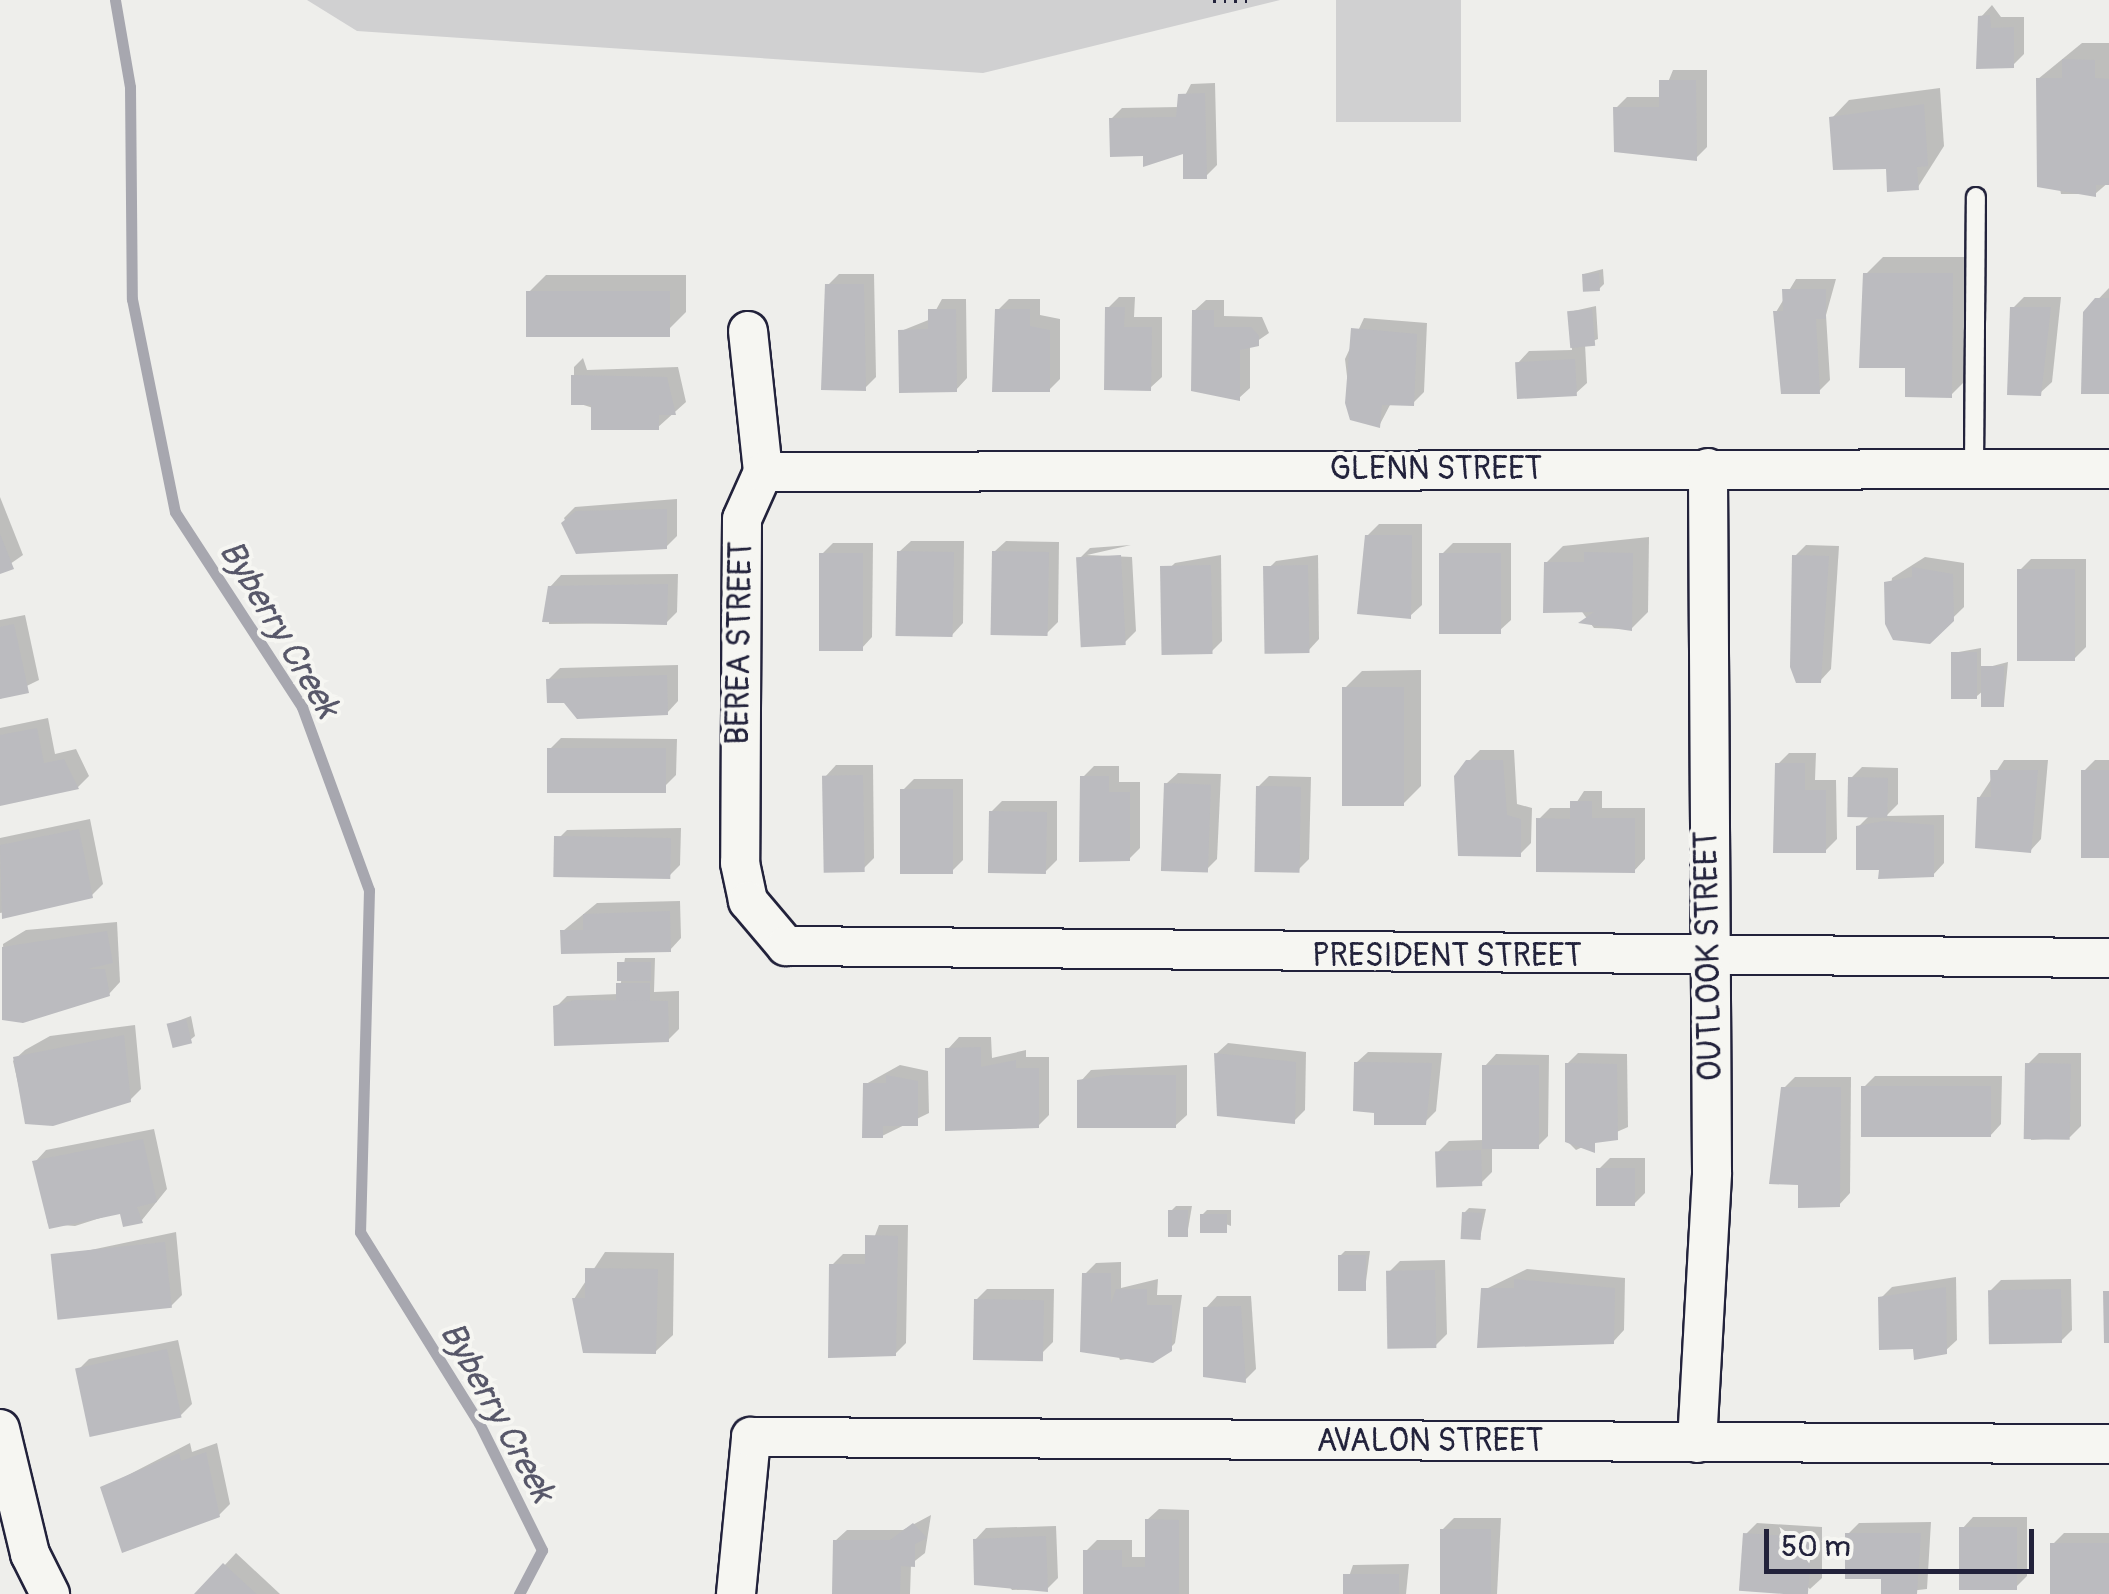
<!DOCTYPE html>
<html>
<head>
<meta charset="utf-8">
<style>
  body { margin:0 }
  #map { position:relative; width:2109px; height:1594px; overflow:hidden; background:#eeeeeb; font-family:Pangolin,sans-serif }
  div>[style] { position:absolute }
  .green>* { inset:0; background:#d0d0d1; transform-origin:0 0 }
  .shadow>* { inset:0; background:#0003 }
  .stream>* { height:11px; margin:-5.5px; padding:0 5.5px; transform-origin:5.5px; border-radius:5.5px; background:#a7a7af }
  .building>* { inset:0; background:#bbbbbf; transform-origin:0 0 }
  .path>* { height:6px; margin-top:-3px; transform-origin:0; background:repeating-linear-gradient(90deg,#22223b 0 2.5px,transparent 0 10.5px) }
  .roads { filter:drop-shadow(2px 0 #22223b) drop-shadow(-2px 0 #22223b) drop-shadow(0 2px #22223b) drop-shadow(0 -2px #22223b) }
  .service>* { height:18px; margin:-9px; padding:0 9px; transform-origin:9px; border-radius:9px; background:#f6f6f2 }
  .minor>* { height:38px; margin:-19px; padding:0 19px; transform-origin:19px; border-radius:19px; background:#f6f6f2 }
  span { translate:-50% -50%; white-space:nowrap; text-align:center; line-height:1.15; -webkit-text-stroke:8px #f6f6f2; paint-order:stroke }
  .street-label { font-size:32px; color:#22223b }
  .water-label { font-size:35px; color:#575769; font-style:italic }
  .scale { position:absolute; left:1764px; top:1529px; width:270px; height:45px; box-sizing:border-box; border:5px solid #22223b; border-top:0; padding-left:12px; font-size:30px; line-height:35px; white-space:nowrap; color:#22223b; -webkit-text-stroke:8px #f6f6f2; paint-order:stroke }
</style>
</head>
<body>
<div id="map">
  <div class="green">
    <i style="clip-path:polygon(307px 0,1280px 0,983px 73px,357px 31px)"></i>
    <i style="left:1336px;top:0;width:125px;height:122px"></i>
  </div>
  <div class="shadow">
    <i style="clip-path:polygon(1992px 5px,2001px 17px,2024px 17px,2024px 54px,2013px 65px,1981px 17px)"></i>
    <i style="clip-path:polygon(2082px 43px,2109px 43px,2109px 182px,2095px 194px,2061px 194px,2038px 79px)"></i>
    <i style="clip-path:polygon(1673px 70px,1707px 70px,1707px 147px,1696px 158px,1616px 108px,1627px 97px,1662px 97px)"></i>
    <i style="clip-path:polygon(1215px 83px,1217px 165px,1206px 176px,1185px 151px,1145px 154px,1111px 119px,1122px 108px,1179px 107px,1191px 84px)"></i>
    <i style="clip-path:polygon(1940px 88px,1944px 146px,1918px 187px,1832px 118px,1849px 100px)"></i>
    <i style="clip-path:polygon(1883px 257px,1969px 257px,1968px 378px,1951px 395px,1908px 366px,1866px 274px)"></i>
    <i style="clip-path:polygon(1603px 269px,1604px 284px,1599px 289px,1584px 274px)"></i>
    <i style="clip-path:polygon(839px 274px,874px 274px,876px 377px,865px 388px,828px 285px)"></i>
    <i style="clip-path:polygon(546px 275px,686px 275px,686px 312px,669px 329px,529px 292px)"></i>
    <i style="clip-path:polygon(1796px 279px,1836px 279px,1826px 315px,1830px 380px,1819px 391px,1776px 312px)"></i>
    <i style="clip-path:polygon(2109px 288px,2109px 391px,2085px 313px)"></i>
    <i style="clip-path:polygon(1119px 297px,1135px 297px,1134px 317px,1162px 317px,1162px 377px,1150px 388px,1108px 308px)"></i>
    <i style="clip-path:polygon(2024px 297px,2061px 297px,2052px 382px,2040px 393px,2013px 308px)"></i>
    <i style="clip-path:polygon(942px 299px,966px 299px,967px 378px,956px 390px,901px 331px,931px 319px)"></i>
    <i style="clip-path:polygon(1009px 299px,1040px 299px,1040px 315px,1060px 319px,1060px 379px,1049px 390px,998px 310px)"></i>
    <i style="clip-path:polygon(1206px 300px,1224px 300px,1224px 316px,1262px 317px,1269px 333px,1250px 346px,1250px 388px,1239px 398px,1194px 311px)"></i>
    <i style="clip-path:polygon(1596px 306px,1598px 339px,1585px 344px,1587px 383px,1575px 394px,1518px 363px,1529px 351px,1572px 350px,1569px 312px)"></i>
    <i style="clip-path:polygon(1364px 318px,1427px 323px,1424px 392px,1413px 403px,1391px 403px,1379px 426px,1352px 419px,1345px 359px)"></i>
    <i style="clip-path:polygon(583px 358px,587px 370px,678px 367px,686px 402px,657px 428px,574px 402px,574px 367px)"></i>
    <i style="clip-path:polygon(0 497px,23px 555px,0 571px)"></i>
    <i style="clip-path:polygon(677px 499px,677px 536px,666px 547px,578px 551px,564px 518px,575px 507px)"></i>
    <i style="clip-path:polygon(1379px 524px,1422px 524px,1422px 605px,1410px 616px,1367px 536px)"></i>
    <i style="clip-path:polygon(1649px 537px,1648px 612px,1631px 629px,1594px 628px,1546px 563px,1563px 546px)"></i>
    <i style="clip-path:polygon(911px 541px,964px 541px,963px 623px,952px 635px,899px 552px)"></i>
    <i style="clip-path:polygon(1006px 541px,1059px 542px,1058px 622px,1047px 633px,994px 552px)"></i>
    <i style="clip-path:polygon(833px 543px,873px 543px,872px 637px,861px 649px,822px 554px)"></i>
    <i style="clip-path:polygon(1453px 543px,1511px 543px,1511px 620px,1499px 631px,1442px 554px)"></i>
    <i style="clip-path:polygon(1131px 545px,1087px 555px,1132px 557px,1136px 631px,1125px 642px,1079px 559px,1090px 548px)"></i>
    <i style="clip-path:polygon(1806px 545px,1839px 546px,1831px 669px,1820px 681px,1795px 556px)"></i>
    <i style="clip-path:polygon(1221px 555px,1222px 641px,1211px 652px,1163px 574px,1175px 563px)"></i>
    <i style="clip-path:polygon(1318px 555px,1319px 639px,1308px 651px,1265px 572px,1276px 561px)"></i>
    <i style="clip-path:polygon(1925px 557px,1964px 563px,1964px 607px,1929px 641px,1887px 624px,1892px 578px)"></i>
    <i style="clip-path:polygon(2031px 559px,2086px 559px,2086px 647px,2074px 659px,2019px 571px)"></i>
    <i style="clip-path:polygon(678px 574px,677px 612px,666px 623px,549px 624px,550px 587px,561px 575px)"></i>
    <i style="clip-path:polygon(25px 615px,39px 680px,0 699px,0 620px)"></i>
    <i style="clip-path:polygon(1981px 648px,1981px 669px,2008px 662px,2004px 704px,1984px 690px,1977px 696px,1953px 653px)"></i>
    <i style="clip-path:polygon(678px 665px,678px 701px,667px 713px,548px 680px,560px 668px)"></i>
    <i style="clip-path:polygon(1421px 670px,1421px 786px,1404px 803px,1345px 688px,1362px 671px)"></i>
    <i style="clip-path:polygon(48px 718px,55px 754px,76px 749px,89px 776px,78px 787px,0 804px,0 728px)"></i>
    <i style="clip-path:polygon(561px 738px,677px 739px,676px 775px,665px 786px,550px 749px)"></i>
    <i style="clip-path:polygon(1480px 750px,1514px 750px,1517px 804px,1532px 808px,1531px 843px,1520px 854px,1468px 762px)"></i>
    <i style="clip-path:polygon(1789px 753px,1816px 753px,1815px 780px,1836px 780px,1837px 839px,1825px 851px,1778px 764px)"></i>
    <i style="clip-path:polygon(2004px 760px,2048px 760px,2041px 839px,2030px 851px,1979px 798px)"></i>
    <i style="clip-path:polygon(2095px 760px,2109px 760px,2109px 853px,2084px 771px)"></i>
    <i style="clip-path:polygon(836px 765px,873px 765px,874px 858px,863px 869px,825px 777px)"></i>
    <i style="clip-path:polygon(1094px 766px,1119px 766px,1119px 782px,1140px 782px,1140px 848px,1129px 859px,1083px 777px)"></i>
    <i style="clip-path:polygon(1862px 767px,1898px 768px,1898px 804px,1886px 816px,1944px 815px,1944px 863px,1933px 875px,1858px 827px,1870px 815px,1851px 778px)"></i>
    <i style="clip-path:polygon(1178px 773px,1221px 774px,1217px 859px,1206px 870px,1166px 784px)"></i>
    <i style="clip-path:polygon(1269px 776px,1311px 777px,1309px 859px,1298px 870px,1258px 787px)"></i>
    <i style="clip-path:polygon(914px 779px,963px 779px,963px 860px,952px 871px,903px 790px)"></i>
    <i style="clip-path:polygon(1584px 791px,1602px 791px,1602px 808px,1645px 808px,1645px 859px,1634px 871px,1539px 819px,1550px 808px,1573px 808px)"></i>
    <i style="clip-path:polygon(1002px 801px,1057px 801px,1057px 860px,1046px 871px,991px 812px)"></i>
    <i style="clip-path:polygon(90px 819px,103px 884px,92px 895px,0 913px,0 838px)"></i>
    <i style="clip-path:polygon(681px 828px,680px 865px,669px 876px,556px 841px,567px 830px)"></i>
    <i style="clip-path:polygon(680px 901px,681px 938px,670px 950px,563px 931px,597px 903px)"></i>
    <i style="clip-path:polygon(117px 922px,120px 982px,109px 994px,7px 1019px,3px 944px,26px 930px)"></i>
    <i style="clip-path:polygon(625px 958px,655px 958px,654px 992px,679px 991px,679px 1029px,668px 1040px,556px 1007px,567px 996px,619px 994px)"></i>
    <i style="clip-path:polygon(191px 1016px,195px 1036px,190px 1040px,170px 1024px)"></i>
    <i style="clip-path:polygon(135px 1025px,141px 1089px,130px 1100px,27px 1122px,13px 1061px,25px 1050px,50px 1036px)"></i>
    <i style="clip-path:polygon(959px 1037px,991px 1037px,992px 1058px,1026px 1050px,1026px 1057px,1049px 1057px,1049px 1115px,1038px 1126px,948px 1049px)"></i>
    <i style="clip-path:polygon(1228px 1043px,1306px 1052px,1305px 1110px,1294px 1121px,1216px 1054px)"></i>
    <i style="clip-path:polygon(1368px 1052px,1442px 1053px,1436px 1111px,1425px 1122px,1377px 1110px,1356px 1063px)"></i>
    <i style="clip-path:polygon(1578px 1053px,1627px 1054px,1628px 1127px,1576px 1150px,1567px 1141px,1567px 1064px)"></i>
    <i style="clip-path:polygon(2039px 1053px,2081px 1053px,2081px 1126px,2070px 1137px,2031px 1140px,2028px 1064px)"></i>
    <i style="clip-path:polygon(1496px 1054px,1549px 1055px,1548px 1136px,1537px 1147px,1492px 1147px,1492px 1172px,1481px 1183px,1438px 1152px,1449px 1141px,1484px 1140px,1485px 1066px)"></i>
    <i style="clip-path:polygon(900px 1065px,928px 1071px,929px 1113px,882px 1136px,866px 1084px)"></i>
    <i style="clip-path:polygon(1187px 1065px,1187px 1115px,1175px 1126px,1080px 1082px,1091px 1070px)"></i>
    <i style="clip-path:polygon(1875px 1076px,2002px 1076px,2001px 1124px,1990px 1136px,1864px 1087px)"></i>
    <i style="clip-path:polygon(1795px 1077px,1851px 1077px,1850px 1193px,1839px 1205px,1801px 1182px,1784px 1088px)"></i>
    <i style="clip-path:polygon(154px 1129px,167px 1189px,142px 1220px,122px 1211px,75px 1226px,48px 1224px,35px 1162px,46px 1150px)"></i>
    <i style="clip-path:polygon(1610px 1158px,1645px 1158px,1645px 1193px,1634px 1204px,1599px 1169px)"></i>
    <i style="clip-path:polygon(1176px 1206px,1192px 1206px,1187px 1235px,1171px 1211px)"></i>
    <i style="clip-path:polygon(1469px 1208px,1486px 1209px,1480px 1238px,1464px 1213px)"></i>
    <i style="clip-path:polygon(1207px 1210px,1231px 1210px,1231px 1226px,1202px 1215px)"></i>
    <i style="clip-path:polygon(879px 1225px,908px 1225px,906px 1343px,895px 1354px,832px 1265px,843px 1254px,868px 1254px)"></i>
    <i style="clip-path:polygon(176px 1232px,182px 1295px,171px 1306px,56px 1266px,67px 1255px)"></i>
    <i style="clip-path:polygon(1345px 1251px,1370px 1251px,1365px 1289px,1340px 1256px)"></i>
    <i style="clip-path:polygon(605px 1252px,674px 1253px,673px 1335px,655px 1352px,574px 1299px)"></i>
    <i style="clip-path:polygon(1445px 1260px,1447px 1334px,1436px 1345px,1389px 1272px,1400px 1261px)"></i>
    <i style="clip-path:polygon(1121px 1262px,1121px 1288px,1158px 1279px,1157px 1295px,1182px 1295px,1175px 1343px,1164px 1354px,1120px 1360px,1085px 1274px,1096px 1263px)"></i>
    <i style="clip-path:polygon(1527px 1269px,1625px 1278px,1624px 1330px,1613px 1342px,1484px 1290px)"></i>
    <i style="clip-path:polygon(1956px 1277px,1957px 1340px,1945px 1351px,1916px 1347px,1881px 1298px,1892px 1287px)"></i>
    <i style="clip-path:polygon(2071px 1279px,2072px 1330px,2061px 1341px,1990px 1291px,2001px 1280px)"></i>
    <i style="clip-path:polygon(987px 1289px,1054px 1289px,1053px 1342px,1042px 1353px,976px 1300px)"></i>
    <i style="clip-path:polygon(1217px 1296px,1251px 1296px,1256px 1369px,1245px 1380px,1206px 1308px)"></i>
    <i style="clip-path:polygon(178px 1340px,192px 1404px,181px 1415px,78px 1370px,89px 1359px)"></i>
    <i style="clip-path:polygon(190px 1443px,192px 1452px,217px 1443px,230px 1504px,219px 1515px,103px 1488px)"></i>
    <i style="clip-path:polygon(1159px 1509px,1189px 1510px,1189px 1594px,1085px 1594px,1086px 1551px,1097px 1540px,1132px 1540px,1132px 1557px,1147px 1557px,1147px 1520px)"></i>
    <i style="clip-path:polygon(931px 1515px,925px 1553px,911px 1564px,910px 1594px,835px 1594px,835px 1541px,847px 1530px,903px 1530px)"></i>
    <i style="clip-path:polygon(1973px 1517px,2027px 1517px,2027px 1576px,2016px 1587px,1962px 1529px)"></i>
    <i style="clip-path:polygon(1454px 1518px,1501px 1518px,1497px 1594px,1442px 1594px,1442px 1530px)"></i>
    <i style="clip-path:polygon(1931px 1522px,1927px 1589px,1883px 1594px,1883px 1577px,1848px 1534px,1859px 1523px)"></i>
    <i style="clip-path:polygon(1757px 1523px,1822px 1527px,1822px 1578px,1810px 1589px,1746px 1534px)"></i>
    <i style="clip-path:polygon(1056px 1526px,1058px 1578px,1047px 1589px,1012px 1590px,975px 1540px,986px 1528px)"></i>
    <i style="clip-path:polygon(2064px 1533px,2109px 1533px,2109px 1594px,2052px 1594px,2053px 1544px)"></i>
    <i style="clip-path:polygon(236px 1553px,280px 1594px,198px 1594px)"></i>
    <i style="clip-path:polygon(1409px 1564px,1406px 1594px,1343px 1594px,1353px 1565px)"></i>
  </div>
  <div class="stream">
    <i style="left:115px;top:0;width:88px;rotate:80.2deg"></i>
    <i style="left:130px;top:87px;width:212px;rotate:89.5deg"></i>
    <i style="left:132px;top:299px;width:217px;rotate:78.6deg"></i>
    <i style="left:175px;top:512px;width:233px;rotate:56.9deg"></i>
    <i style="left:302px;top:707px;width:195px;rotate:69.9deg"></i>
    <i style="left:369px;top:890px;width:342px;rotate:91.5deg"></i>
    <i style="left:360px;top:1232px;width:225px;rotate:58.1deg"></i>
    <i style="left:479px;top:1423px;width:142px;rotate:63.6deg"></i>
    <i style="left:542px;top:1550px;width:50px;rotate:117.6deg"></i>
  </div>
  <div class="building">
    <i style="clip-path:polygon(1990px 15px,1991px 28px,2014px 27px,2014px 68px,1976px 69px,1978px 16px)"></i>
    <i style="clip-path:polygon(2062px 59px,2095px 60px,2095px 78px,2109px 79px,2109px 185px,2096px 185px,2096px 197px,2037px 187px,2036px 78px,2062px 78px)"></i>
    <i style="clip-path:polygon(1659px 80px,1696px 80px,1697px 161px,1614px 152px,1613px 107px,1659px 107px)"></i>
    <i style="clip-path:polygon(1205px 93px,1207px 179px,1183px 179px,1183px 154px,1143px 167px,1143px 156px,1110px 157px,1109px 118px,1176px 117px,1178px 94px)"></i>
    <i style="clip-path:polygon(1924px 104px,1928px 166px,1917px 167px,1919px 190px,1887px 192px,1886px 169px,1833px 170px,1829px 117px)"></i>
    <i style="left:1599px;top:273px;width:18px;height:17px;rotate:87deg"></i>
    <i style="clip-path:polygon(1863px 273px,1953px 273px,1952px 398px,1905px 397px,1905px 368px,1859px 368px)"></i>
    <i style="clip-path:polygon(825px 284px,864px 284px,866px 391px,821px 390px)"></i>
    <i style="clip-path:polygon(1782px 289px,1826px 289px,1826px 319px,1816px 319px,1820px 394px,1781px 394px,1773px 311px,1783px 311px)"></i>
    <i style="left:526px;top:291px;width:144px;height:46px"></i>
    <i style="clip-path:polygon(2095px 298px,2109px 298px,2109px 394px,2081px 394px,2083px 312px)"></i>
    <i style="clip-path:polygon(1105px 307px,1125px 307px,1124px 327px,1152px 327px,1151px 391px,1104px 390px)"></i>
    <i style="clip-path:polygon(2010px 307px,2051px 307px,2041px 396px,2007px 395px)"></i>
    <i style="clip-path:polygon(928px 309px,956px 309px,957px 392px,899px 393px,898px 330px,928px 329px)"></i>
    <i style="clip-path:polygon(995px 309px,1030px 309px,1030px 326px,1050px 330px,1050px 392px,992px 392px)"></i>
    <i style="left:1592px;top:309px;width:37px;height:25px;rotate:85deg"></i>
    <i style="clip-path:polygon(1192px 310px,1214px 310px,1214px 327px,1251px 327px,1259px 336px,1259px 346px,1240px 350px,1240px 401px,1191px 391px)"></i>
    <i style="clip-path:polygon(1351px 328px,1417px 334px,1414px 406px,1382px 405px,1380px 428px,1350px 420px,1345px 403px)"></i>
    <i style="left:1575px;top:359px;width:37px;height:60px;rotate:87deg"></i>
    <i style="clip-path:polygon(571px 375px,667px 377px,676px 415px,659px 415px,659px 430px,591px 430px,591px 405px,571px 405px)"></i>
    <i style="clip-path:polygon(667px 509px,667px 549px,576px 554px,561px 523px,576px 511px)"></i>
    <i style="clip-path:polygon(0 534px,14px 569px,0 574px)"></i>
    <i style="clip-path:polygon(1365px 535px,1412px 535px,1411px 619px,1357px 614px)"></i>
    <i style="left:897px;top:551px;width:57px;height:85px;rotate:1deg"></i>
    <i style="left:992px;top:551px;width:57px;height:84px;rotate:1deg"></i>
    <i style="clip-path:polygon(1584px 552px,1633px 553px,1632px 631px,1578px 623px,1594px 612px,1543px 613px,1544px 562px,1584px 562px)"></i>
    <i style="left:819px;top:553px;width:44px;height:98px"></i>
    <i style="left:1439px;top:553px;width:62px;height:81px"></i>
    <i style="left:1121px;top:555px;width:90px;height:45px;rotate:87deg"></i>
    <i style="clip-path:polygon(1792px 555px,1829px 556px,1821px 683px,1796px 683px,1790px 667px)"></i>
    <i style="left:1211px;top:565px;width:89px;height:51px;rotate:89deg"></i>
    <i style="left:1308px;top:565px;width:88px;height:45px;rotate:89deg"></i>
    <i style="clip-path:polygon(1912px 567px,1953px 574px,1954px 621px,1930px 644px,1893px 640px,1885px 624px,1884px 582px,1912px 577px)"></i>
    <i style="left:2075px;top:569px;width:92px;height:58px;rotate:90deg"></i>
    <i style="clip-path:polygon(668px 584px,667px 625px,542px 622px,548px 586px)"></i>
    <i style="clip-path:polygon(14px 624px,29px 693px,0 699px,0 627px)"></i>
    <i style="left:1951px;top:652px;width:26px;height:47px"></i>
    <i style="left:1981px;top:666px;width:23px;height:41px"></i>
    <i style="clip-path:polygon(667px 675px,668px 715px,577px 719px,564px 703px,547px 703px,546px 679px)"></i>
    <i style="left:1342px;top:687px;width:62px;height:119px"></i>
    <i style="clip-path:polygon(37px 728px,44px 763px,64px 759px,79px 789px,0 806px,0 735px)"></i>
    <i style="left:547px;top:748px;width:119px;height:45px"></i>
    <i style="clip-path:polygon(1466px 760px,1503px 760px,1507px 815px,1521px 819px,1521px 857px,1458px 856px,1454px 776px)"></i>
    <i style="clip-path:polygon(1775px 763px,1805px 763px,1805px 790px,1826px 790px,1826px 853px,1773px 853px)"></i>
    <i style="clip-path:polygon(1990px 770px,2038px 770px,2031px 853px,1975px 848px,1977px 797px,1991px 797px)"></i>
    <i style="left:2081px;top:770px;width:28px;height:88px"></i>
    <i style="left:863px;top:775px;width:97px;height:41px;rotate:89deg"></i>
    <i style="clip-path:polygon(1080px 776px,1109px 776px,1109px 792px,1130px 792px,1130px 861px,1079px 862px)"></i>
    <i style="left:1848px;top:777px;width:40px;height:40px;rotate:1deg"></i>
    <i style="left:1164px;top:783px;width:47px;height:88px;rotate:2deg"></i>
    <i style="left:1256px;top:786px;width:45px;height:86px;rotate:1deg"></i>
    <i style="left:900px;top:789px;width:53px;height:85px"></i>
    <i style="clip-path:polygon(1570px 801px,1592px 801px,1592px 818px,1635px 818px,1635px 873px,1536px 872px,1536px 818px,1570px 819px)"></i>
    <i style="left:989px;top:811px;width:58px;height:62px;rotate:1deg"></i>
    <i style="clip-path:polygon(1884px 821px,1934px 825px,1934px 877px,1878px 879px,1879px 870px,1856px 870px,1856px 826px)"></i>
    <i style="clip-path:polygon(79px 829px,93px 898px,2px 919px,0 845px)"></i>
    <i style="left:671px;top:838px;width:41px;height:117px;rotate:91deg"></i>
    <i style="clip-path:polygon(670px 911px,671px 952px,561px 954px,560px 930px,583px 930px,583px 914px)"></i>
    <i style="clip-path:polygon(107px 931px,113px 963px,87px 969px,105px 969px,110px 996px,23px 1023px,2px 1020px,2px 947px)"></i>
    <i style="left:617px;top:962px;width:34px;height:19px"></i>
    <i style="left:616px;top:983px;width:34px;height:18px"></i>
    <i style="clip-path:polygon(575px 1000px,668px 1001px,669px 1042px,554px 1046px,553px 1006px)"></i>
    <i style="left:186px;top:1019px;width:25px;height:20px;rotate:76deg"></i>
    <i style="clip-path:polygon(124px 1035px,131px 1102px,53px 1126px,25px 1124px,13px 1057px)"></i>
    <i style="clip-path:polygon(981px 1047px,981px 1067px,1016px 1060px,1016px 1068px,1039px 1068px,1039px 1128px,945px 1131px,945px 1048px)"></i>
    <i style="clip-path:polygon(1214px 1053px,1296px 1062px,1295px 1124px,1217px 1116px)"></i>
    <i style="clip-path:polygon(1354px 1062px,1432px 1063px,1426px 1125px,1374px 1125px,1374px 1113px,1353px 1111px)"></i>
    <i style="clip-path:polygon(1565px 1063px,1617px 1064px,1618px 1140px,1595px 1143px,1595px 1153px,1565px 1142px)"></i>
    <i style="left:2025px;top:1063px;width:46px;height:76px;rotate:1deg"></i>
    <i style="left:1482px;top:1065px;width:57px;height:84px"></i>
    <i style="clip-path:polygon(886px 1075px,918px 1081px,918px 1126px,883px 1126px,883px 1138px,862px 1138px,863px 1083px,886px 1083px)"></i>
    <i style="clip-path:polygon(1112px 1075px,1176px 1075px,1176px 1128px,1077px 1128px,1077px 1080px)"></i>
    <i style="left:1861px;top:1086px;width:130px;height:51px"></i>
    <i style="clip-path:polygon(1781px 1087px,1841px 1087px,1840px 1207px,1798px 1208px,1798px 1185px,1769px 1184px)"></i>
    <i style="clip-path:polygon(143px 1139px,157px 1202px,137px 1207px,143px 1223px,123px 1227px,120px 1214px,49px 1229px,32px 1161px)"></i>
    <i style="left:1481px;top:1150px;width:36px;height:46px;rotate:88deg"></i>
    <i style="left:1596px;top:1168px;width:39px;height:38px"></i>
    <i style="left:1168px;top:1210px;width:20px;height:27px"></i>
    <i style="left:1462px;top:1212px;width:20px;height:27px;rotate:3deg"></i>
    <i style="left:1200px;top:1214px;width:27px;height:19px"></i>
    <i style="clip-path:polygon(865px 1235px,898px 1236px,896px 1356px,828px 1358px,829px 1264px,865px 1264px)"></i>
    <i style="left:165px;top:1242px;width:66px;height:115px;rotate:84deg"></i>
    <i style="left:1338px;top:1255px;width:28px;height:36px"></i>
    <i style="clip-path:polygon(585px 1268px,658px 1269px,656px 1354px,583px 1353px,572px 1298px,585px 1298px)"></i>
    <i style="left:1435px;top:1270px;width:78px;height:49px;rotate:89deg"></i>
    <i style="clip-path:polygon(1082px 1273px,1111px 1273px,1111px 1304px,1116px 1289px,1147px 1289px,1147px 1305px,1172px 1305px,1172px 1351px,1153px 1363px,1080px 1352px)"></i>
    <i style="clip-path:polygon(1514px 1279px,1615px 1288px,1614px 1344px,1477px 1348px,1481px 1288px,1514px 1288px)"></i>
    <i style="clip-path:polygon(1946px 1287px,1947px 1354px,1914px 1360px,1913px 1349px,1879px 1350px,1878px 1297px)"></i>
    <i style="left:2061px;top:1289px;width:54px;height:73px;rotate:89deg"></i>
    <i style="clip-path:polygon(2103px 1291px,2109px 1291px,2109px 1343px,2104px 1343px)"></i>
    <i style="left:974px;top:1299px;width:70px;height:61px;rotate:1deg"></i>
    <i style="clip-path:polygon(1241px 1306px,1246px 1383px,1203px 1377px,1203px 1307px)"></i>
    <i style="left:167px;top:1349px;width:70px;height:94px;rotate:78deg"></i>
    <i style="clip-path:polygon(206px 1452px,220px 1517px,122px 1553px,100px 1487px,179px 1453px,181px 1461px)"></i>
    <i style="clip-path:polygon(1145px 1519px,1179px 1520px,1179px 1594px,1083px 1594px,1083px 1550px,1122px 1550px,1122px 1567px,1145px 1567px)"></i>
    <i style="clip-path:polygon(913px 1523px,927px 1538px,915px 1544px,915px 1567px,901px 1566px,900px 1594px,832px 1594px,833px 1540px,890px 1540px)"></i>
    <i style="left:2017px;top:1527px;width:63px;height:58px;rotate:90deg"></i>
    <i style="left:1440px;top:1529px;width:51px;height:65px"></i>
    <i style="left:1743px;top:1533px;width:69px;height:58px;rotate:4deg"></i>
    <i style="clip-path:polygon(1845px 1533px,1921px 1533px,1917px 1594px,1881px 1594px,1881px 1579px,1845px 1579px)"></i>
    <i style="clip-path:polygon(1046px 1536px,1048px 1592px,974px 1585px,973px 1539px)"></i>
    <i style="left:2050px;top:1543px;width:59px;height:51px"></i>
    <i style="clip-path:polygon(223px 1563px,249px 1587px,257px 1594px,194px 1594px)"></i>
    <i style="left:1399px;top:1574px;width:20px;height:56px;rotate:90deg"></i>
  </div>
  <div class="path">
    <i style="left:1213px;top:0;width:39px"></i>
  </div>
  <div class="roads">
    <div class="service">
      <i style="left:1974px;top:469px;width:272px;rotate:-89.6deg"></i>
    </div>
    <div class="minor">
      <i style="left:748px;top:331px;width:142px;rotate:83.9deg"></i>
      <i style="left:763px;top:472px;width:51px;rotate:114.1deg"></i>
      <i style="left:742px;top:519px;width:344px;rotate:90.3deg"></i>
      <i style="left:740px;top:863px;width:39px;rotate:78deg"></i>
      <i style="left:748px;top:901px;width:59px;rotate:49.8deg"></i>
      <i style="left:786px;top:946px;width:1323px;rotate:0.52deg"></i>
      <i style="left:763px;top:472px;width:1346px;rotate:-0.13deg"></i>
      <i style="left:0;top:1429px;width:129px;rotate:76.5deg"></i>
      <i style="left:30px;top:1554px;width:45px;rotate:63.4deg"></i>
      <i style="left:1697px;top:1443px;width:271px;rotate:-86.8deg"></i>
      <i style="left:1712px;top:1172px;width:704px;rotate:-90.33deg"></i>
      <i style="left:736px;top:1594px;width:158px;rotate:-84.5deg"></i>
      <i style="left:751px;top:1437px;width:1358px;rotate:0.3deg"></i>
    </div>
  </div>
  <div class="street-label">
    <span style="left:1436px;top:469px">GLENN STREET</span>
    <span style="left:740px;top:643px;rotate:-89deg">BEREA STREET</span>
    <span style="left:1447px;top:956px">PRESIDENT STREET</span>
    <span style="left:1709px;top:956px;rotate:-91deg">OUTLOOK STREET</span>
    <span style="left:1430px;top:1441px">AVALON STREET</span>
  </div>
  <div class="water-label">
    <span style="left:279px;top:629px;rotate:59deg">Byberry Creek</span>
    <span style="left:497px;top:1412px;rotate:61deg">Byberry Creek</span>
  </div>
  <div class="scale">50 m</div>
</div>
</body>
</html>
